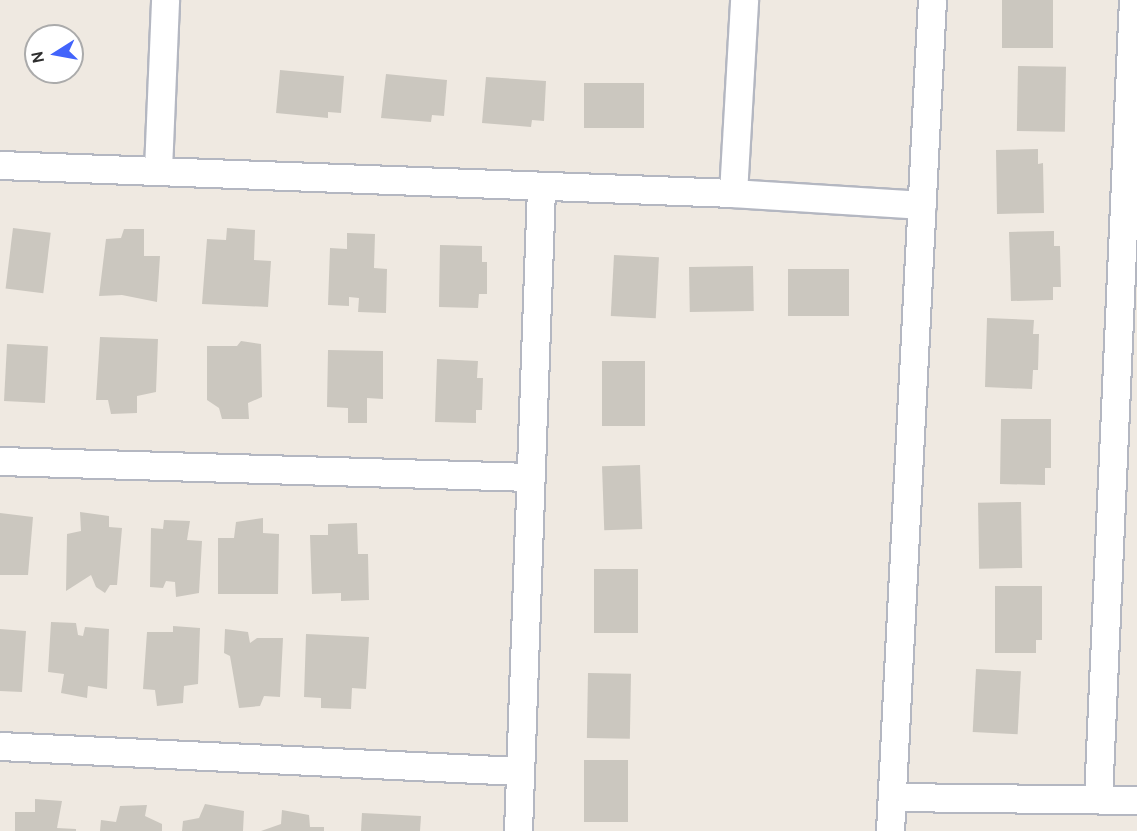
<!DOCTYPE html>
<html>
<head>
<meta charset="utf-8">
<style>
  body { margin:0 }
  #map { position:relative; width:1137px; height:831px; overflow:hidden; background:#efe9e1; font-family:Cabin,sans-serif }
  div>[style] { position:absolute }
  .building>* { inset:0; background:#cbc7bf; transform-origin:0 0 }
  .roads { filter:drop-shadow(2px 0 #b4b7c1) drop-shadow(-2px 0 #b4b7c1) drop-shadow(0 2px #b4b7c1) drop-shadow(0 -2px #b4b7c1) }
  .street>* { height:27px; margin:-13.5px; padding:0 13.5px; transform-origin:13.5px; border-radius:13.5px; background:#fff }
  span { translate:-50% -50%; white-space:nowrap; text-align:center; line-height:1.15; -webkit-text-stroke:4.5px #fff; paint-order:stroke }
  .north { position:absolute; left:24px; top:24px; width:60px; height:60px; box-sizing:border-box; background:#fff; border:2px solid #ababab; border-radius:50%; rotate:259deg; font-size:16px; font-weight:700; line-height:24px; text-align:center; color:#2e2e2e }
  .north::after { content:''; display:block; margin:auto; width:21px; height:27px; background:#4264fb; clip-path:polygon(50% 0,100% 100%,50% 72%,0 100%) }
</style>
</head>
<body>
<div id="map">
  <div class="building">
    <i style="left:1002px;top:0;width:51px;height:48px"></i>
    <i style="left:1018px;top:66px;width:48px;height:65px;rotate:1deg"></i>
    <i style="clip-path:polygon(280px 70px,344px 76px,341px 113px,328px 112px,328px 118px,276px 113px)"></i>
    <i style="clip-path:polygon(386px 74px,447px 80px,444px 116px,432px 115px,431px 122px,381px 118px)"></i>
    <i style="clip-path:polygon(486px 77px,546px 81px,544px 121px,532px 120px,531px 127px,482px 123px)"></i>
    <i style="left:644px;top:83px;width:45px;height:60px;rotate:90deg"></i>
    <i style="clip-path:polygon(1038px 149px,1038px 164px,1043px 163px,1044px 213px,997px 214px,996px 150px)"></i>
    <i style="left:13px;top:228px;width:38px;height:61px;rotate:7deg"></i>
    <i style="clip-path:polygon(227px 228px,255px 230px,254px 260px,271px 261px,268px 307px,202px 304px,207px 239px,226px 240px)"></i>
    <i style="clip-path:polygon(124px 229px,144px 229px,144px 256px,160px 256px,157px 302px,122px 295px,99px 296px,106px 239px,121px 238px)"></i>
    <i style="clip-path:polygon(1054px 231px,1054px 246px,1060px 246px,1061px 287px,1053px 287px,1053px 300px,1011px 301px,1009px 232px)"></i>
    <i style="clip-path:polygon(347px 233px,375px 234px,374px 268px,387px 269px,386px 313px,358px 312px,359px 298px,349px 297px,349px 306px,328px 305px,330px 248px,347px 249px)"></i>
    <i style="clip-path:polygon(440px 245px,482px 246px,482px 262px,487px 262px,487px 294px,479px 294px,478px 308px,439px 307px)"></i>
    <i style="left:614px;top:255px;width:45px;height:61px;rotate:3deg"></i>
    <i style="left:753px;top:266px;width:45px;height:64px;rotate:89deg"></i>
    <i style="left:849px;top:269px;width:47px;height:61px;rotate:90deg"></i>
    <i style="clip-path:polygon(987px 318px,1034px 320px,1033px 334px,1039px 334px,1038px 370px,1033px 370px,1032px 389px,985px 387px)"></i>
    <i style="clip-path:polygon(100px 337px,158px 339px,156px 392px,137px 396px,137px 413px,111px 414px,108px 400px,96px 400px)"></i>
    <i style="clip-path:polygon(241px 341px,261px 344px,262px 397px,248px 403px,249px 419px,222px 419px,219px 408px,207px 400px,207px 346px,237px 346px)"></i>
    <i style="left:7px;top:344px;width:41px;height:57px;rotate:3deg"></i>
    <i style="clip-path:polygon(328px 350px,383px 351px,383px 399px,367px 398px,367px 423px,348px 423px,348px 408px,327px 407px)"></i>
    <i style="clip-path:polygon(437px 359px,478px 361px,477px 378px,483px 378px,482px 410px,476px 410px,476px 423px,435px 422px)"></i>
    <i style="left:602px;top:361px;width:43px;height:65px"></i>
    <i style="clip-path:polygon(1001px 419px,1051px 419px,1051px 468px,1045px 468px,1045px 485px,1000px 484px)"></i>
    <i style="left:640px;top:465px;width:64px;height:38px;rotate:88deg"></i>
    <i style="left:1021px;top:502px;width:66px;height:43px;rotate:89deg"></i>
    <i style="clip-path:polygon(80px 512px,109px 516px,109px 527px,122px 528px,117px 585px,110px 585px,105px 593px,96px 587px,91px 575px,66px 591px,67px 534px,81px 531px)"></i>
    <i style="clip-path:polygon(0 513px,33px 517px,28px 575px,0 575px)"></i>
    <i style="clip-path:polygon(263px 518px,263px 533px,279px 534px,278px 594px,218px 594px,218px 538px,234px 538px,236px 522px)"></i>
    <i style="clip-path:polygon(164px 520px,190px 521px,187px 540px,202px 541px,199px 593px,176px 597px,175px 582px,166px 581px,163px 588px,150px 587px,151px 528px,163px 529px)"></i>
    <i style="clip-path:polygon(357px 523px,358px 554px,368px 554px,369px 600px,341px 601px,341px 593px,312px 594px,310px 535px,328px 535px,328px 524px)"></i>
    <i style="left:594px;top:569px;width:44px;height:64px"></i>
    <i style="clip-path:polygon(995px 586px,1042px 586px,1042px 640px,1036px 640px,1036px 653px,995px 653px)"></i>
    <i style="clip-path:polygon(51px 622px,76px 623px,78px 635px,83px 636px,85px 627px,109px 629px,107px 689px,88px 686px,87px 698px,61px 693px,64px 674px,48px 672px)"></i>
    <i style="clip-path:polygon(173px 626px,200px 628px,198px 684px,184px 686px,183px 703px,157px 706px,155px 690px,143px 689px,147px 632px,173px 632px)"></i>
    <i style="clip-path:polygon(0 629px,26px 631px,22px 692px,0 691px)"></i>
    <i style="clip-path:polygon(225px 629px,248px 632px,250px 643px,257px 638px,283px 638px,280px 697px,264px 696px,260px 706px,239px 708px,230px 656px,224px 653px)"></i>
    <i style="clip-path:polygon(306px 634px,369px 637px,366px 689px,352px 688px,351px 709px,321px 708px,321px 698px,304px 697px)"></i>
    <i style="left:976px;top:669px;width:45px;height:63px;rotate:3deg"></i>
    <i style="left:588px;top:673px;width:43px;height:65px;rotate:1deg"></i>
    <i style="left:584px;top:760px;width:44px;height:62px"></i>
    <i style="clip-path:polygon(35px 799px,62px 801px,57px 828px,76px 829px,76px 831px,15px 831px,15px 812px,35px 812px)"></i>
    <i style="clip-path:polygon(205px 804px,244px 811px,243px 831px,182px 831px,183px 821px,199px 818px)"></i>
    <i style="clip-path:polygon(147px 805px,145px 816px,162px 824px,162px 831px,100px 831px,101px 820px,116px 822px,120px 806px)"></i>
    <i style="clip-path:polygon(282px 810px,309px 815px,310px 827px,324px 827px,324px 831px,261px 831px,281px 824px)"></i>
    <i style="clip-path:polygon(362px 813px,421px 816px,420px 831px,361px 831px)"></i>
  </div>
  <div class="roads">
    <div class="street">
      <i style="left:0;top:165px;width:734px;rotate:2.19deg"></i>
      <i style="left:733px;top:193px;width:189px;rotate:3.6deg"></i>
      <i style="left:158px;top:169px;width:169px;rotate:-87.6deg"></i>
      <i style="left:733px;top:193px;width:193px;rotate:-86.7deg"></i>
      <i style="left:0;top:461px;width:529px;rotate:1.73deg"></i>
      <i style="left:0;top:746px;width:520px;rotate:2.76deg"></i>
      <i style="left:893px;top:797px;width:244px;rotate:0.7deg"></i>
      <i style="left:1098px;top:798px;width:799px;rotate:-87.49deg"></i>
      <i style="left:518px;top:831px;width:644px;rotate:-87.95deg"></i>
      <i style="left:890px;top:831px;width:832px;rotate:-87.11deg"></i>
    </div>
  </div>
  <div class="north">N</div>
</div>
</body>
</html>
